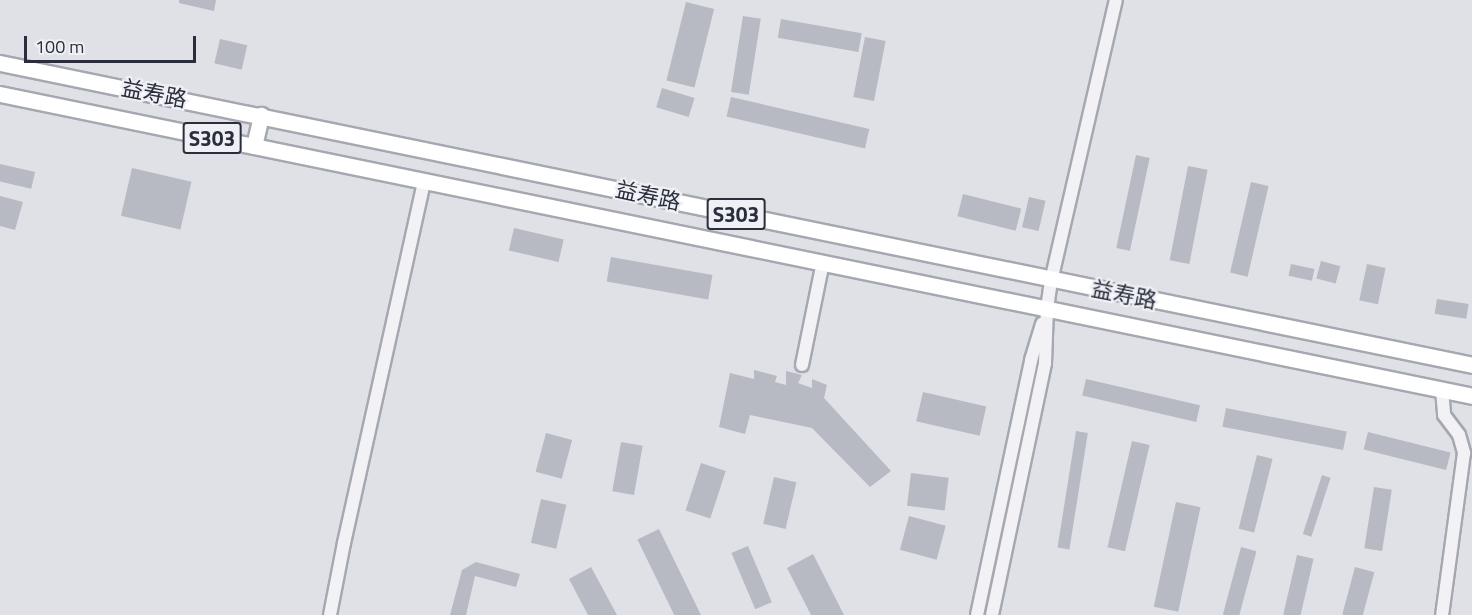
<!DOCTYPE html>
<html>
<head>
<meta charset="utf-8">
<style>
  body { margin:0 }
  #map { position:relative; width:1472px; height:615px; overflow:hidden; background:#dfe1e7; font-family:"Titillium Web","Noto Sans SC",sans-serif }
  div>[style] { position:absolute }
  .building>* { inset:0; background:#b7bac3; transform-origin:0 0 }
  .roads { filter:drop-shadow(2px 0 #a5a8b0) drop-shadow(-2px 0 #a5a8b0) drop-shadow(0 2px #a5a8b0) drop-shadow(0 -2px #a5a8b0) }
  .minor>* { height:12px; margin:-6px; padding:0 6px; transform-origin:6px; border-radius:6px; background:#f2f2f6 }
  .major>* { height:15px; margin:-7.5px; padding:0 7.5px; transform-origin:7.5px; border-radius:7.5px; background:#fff }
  span { translate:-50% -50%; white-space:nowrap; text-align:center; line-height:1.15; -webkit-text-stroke:4.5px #eff0f5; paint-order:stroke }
  .shield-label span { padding:2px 4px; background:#eff0f5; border:2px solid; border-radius:4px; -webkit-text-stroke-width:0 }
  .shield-label { font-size:21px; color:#2a2e3c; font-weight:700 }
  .street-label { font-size:22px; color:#2a2e3c }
  .scale { position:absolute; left:24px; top:36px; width:172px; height:27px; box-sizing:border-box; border:3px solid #2a2e3c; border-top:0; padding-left:8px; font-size:18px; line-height:21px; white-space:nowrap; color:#2a2e3c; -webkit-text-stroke:4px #eff0f5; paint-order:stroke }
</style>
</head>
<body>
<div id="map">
  <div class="building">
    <i style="clip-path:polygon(179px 0,216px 0,214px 11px,179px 3px)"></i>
    <i style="left:686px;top:2px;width:29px;height:81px;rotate:14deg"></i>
    <i style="left:743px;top:16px;width:18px;height:77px;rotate:9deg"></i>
    <i style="left:781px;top:19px;width:82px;height:19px;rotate:10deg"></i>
    <i style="left:865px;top:37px;width:21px;height:61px;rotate:11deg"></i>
    <i style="left:220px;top:39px;width:28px;height:25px;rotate:13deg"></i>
    <i style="left:662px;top:88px;width:34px;height:20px;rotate:17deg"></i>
    <i style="left:731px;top:97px;width:142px;height:20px;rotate:13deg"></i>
    <i style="left:1136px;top:155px;width:14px;height:95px;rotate:12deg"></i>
    <i style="left:0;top:164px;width:36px;height:17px;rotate:13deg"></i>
    <i style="left:1188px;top:166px;width:20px;height:96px;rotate:11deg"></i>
    <i style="left:132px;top:168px;width:61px;height:49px;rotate:13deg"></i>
    <i style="left:1251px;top:182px;width:18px;height:93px;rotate:13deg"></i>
    <i style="left:963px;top:194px;width:60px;height:23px;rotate:14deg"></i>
    <i style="clip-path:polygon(0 196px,23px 202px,15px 230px,0 226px)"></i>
    <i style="left:1029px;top:197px;width:17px;height:31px;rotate:13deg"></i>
    <i style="left:514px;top:228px;width:51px;height:23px;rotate:13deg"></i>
    <i style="left:611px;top:257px;width:103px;height:25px;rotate:10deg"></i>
    <i style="left:1321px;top:261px;width:20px;height:18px;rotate:15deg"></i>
    <i style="left:1291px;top:264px;width:24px;height:12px;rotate:12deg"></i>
    <i style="left:1367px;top:264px;width:19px;height:37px;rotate:12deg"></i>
    <i style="left:1437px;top:299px;width:32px;height:15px;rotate:9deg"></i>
    <i style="clip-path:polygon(754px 370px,777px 376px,775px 382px,786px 385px,786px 371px,802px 375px,798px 383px,812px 388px,812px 379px,827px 385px,824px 398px,891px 471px,870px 487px,812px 428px,750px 415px,745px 434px,719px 427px,730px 373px,754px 379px)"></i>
    <i style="left:1086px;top:379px;width:117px;height:17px;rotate:13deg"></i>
    <i style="left:923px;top:392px;width:65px;height:30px;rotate:13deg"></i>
    <i style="left:1226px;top:408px;width:123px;height:19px;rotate:11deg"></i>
    <i style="left:1076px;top:431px;width:12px;height:118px;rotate:9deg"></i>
    <i style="left:1368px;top:432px;width:85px;height:18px;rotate:14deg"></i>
    <i style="left:546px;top:433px;width:27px;height:40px;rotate:15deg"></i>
    <i style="left:1132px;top:441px;width:18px;height:109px;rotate:13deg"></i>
    <i style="left:621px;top:442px;width:22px;height:50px;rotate:10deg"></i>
    <i style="left:1257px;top:455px;width:16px;height:76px;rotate:14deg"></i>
    <i style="left:701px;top:463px;width:26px;height:50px;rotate:18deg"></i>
    <i style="left:911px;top:473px;width:38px;height:33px;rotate:7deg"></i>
    <i style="left:1322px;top:475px;width:9px;height:62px;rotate:18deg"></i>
    <i style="left:774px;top:477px;width:23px;height:48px;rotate:13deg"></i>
    <i style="left:1374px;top:487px;width:18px;height:62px;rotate:9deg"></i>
    <i style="left:541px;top:499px;width:26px;height:45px;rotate:13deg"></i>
    <i style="left:1176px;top:502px;width:25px;height:107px;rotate:12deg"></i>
    <i style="left:909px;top:516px;width:38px;height:35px;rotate:15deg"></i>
    <i style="left:659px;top:529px;width:96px;height:24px;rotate:64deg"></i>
    <i style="left:748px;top:546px;width:61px;height:18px;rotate:67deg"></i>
    <i style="left:1241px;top:547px;width:16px;height:70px;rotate:15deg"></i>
    <i style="clip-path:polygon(813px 554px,844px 615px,811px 615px,787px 568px)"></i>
    <i style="left:1297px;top:555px;width:17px;height:61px;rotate:13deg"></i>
    <i style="clip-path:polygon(476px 562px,520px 574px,516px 587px,475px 576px,466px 615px,450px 615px,462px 570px)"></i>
    <i style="clip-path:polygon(591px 567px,617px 615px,588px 615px,569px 579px)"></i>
    <i style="left:1355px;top:567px;width:20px;height:49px;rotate:15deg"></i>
  </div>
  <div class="roads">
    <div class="minor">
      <i style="left:802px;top:365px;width:105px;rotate:-78.5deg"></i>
      <i style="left:1442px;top:390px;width:25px;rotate:85deg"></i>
      <i style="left:1444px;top:415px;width:25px;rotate:53deg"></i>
      <i style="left:1459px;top:435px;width:19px;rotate:74deg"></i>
      <i style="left:1464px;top:453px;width:163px;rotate:97.7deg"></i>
      <i style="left:330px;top:615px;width:73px;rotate:-79deg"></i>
      <i style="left:344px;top:543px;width:370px;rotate:-77.5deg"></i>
      <i style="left:977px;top:615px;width:261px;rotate:-78deg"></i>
      <i style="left:1031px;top:360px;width:38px;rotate:-73deg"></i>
      <i style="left:992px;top:615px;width:258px;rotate:-78.1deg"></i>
      <i style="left:1045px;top:363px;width:54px;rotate:-87.9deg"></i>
      <i style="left:1047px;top:309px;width:28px;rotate:-82deg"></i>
      <i style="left:1051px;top:281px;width:288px;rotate:-77deg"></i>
    </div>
    <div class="major">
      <i style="left:0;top:63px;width:1503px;rotate:11.59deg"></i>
      <i style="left:0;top:94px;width:1503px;rotate:11.59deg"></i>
      <i style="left:254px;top:146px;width:32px;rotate:-77deg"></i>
    </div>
  </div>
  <div class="shield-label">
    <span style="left:212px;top:138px">S303</span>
    <span style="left:736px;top:214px">S303</span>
  </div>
  <div class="street-label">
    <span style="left:154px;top:94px;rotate:11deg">益寿路</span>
    <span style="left:648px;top:196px;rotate:12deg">益寿路</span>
    <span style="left:1124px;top:295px;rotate:11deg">益寿路</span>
  </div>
  <div class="scale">100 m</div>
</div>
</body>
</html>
